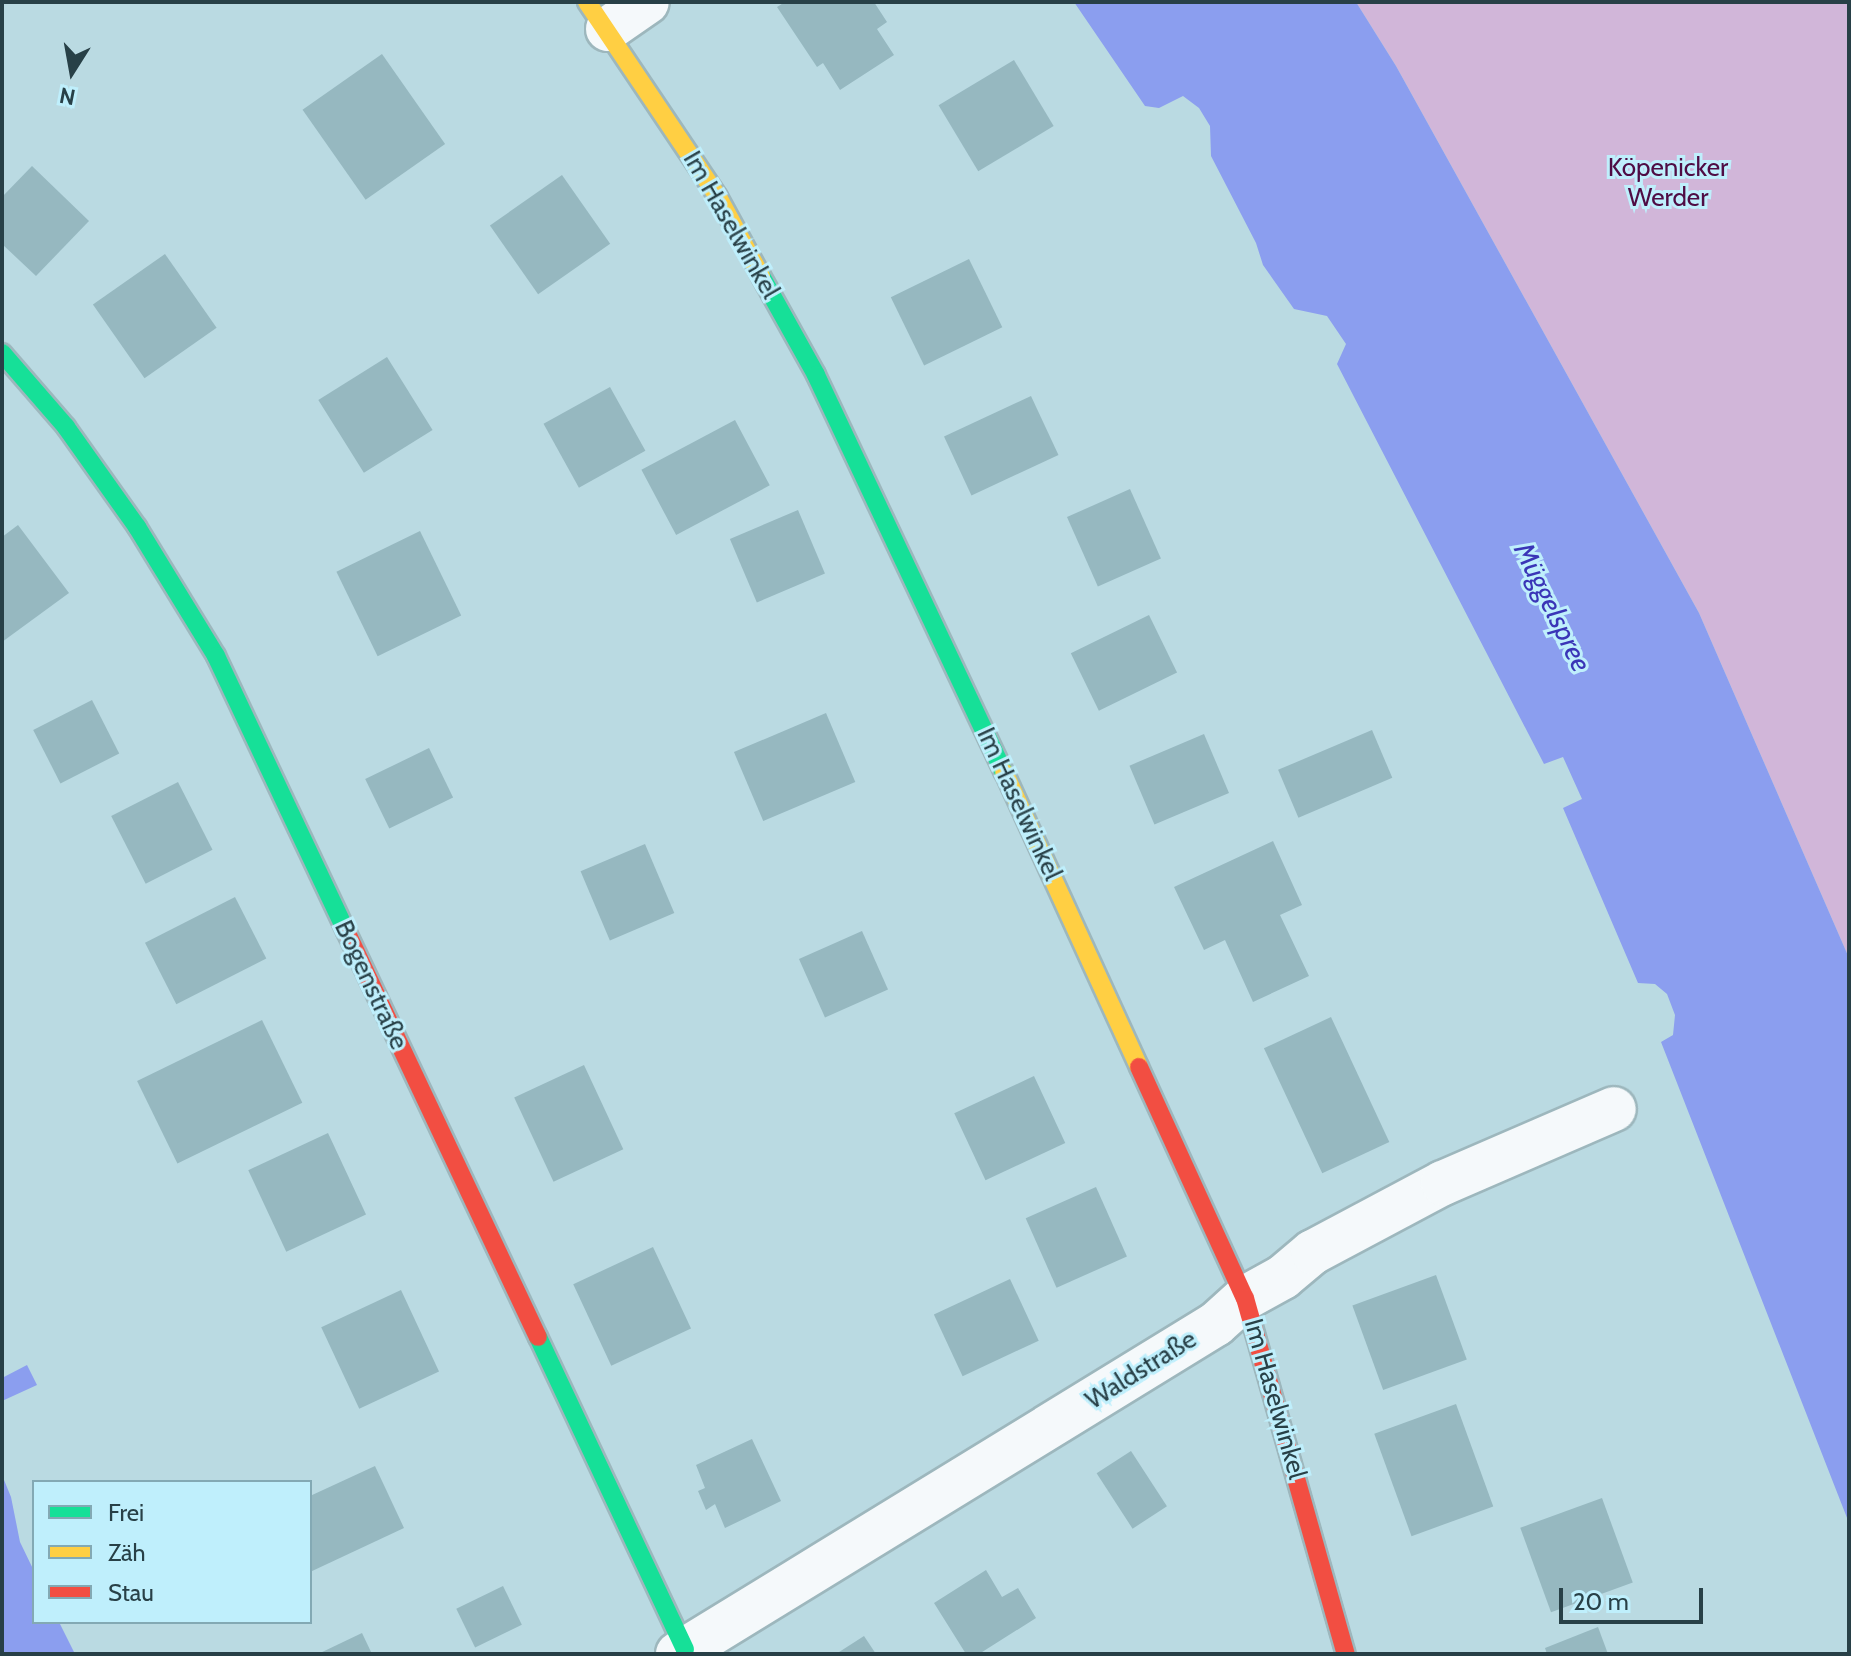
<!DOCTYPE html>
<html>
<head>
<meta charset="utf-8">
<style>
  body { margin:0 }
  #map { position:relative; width:1851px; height:1656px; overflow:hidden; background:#badae2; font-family:Cabin,sans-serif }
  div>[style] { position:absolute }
  .green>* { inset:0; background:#d1b6d9 }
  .water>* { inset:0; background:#8b9eef }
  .building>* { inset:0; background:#96b8c0; transform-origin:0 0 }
  .roads { filter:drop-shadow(2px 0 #9db7bd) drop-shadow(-2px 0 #9db7bd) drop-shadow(0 2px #9db7bd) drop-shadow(0 -2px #9db7bd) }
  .street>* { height:44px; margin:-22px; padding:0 22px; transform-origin:22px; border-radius:22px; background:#f5f9fb }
  .fast>* { height:18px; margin:-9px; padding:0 9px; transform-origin:9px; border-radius:9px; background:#16e098 }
  .slow>* { height:18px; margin:-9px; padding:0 9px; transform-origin:9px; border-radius:9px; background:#ffcf43 }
  .jam>* { height:18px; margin:-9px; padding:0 9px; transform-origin:9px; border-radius:9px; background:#f24e42 }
  span { translate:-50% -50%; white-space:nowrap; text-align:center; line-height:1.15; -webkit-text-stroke:6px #bfeffc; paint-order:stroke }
  .park-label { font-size:26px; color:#4f0c44 }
  .street-label { font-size:26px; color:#284047 }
  .water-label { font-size:28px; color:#3a35b7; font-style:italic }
  .frame { position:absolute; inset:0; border:4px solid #284047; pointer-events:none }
  .legend { position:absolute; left:32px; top:1480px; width:280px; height:144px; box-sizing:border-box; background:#bfeffc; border:2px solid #83a9b4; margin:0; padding:10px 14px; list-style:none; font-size:24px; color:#284047 }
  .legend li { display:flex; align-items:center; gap:16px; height:40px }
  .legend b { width:40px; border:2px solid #83a9b4 }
  .north { position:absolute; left:32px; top:32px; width:80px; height:80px; -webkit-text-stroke:6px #bfeffc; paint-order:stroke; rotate:191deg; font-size:22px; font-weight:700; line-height:32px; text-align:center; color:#284047 }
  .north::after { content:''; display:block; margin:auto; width:28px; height:36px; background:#284047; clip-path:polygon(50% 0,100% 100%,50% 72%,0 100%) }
  .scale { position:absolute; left:1559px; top:1588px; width:144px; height:36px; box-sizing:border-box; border:4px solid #284047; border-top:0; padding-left:10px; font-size:24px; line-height:28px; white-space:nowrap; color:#284047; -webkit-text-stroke:6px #bfeffc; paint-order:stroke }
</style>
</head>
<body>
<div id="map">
  <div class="green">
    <i style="clip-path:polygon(1356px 2px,1849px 2px,1849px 958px,1699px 613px,1396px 66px)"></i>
  </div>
  <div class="water">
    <i style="clip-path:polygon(1074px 2px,1356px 2px,1396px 66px,1699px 613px,1849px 958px,1849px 1523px,1661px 1042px,1673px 1035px,1675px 1015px,1667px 994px,1655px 984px,1638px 983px,1563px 808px,1582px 799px,1563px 757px,1544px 764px,1337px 364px,1346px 344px,1327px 316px,1294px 309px,1263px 265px,1256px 243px,1211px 156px,1210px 126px,1199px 108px,1183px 96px,1159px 108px,1145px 106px)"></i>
    <i style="clip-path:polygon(27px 1365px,37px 1385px,2px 1401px,2px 1378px)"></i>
    <i style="clip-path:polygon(2px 1475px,11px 1497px,20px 1542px,34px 1571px,34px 1622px,59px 1622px,75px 1654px,2px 1654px)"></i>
  </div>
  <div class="building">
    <i style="clip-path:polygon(785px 2px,874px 2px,887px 22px,877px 29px,894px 55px,840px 90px,823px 63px,817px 67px,777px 7px)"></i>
    <i style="left:382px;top:54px;width:110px;height:97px;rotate:55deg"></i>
    <i style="left:1014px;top:60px;width:77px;height:88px;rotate:59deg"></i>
    <i style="clip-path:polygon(32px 166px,89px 221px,36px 276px,2px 244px,2px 197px)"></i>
    <i style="left:562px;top:175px;width:84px;height:88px;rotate:55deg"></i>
    <i style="left:165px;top:254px;width:90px;height:88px;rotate:55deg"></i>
    <i style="left:969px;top:259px;width:76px;height:87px;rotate:64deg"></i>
    <i style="left:387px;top:357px;width:86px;height:81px;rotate:58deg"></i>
    <i style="left:610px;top:387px;width:73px;height:76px;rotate:61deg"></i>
    <i style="left:1031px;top:396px;width:65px;height:96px;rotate:65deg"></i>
    <i style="left:735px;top:420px;width:74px;height:106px;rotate:62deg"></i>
    <i style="left:1130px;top:489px;width:76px;height:69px;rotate:66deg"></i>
    <i style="left:798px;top:510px;width:69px;height:74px;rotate:67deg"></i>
    <i style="clip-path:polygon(18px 525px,69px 593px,2px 642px,2px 537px)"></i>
    <i style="left:420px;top:531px;width:94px;height:93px;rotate:64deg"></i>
    <i style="left:1149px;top:615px;width:64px;height:87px;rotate:64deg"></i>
    <i style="left:92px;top:700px;width:60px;height:66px;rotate:63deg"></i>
    <i style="left:826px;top:713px;width:75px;height:100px;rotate:67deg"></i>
    <i style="left:1372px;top:730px;width:52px;height:102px;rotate:67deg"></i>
    <i style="left:1204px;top:734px;width:64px;height:81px;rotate:67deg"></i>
    <i style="left:429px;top:748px;width:55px;height:71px;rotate:64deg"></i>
    <i style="left:178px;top:782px;width:76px;height:75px;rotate:63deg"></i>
    <i style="clip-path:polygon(1273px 841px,1302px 905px,1280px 915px,1309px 976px,1253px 1002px,1225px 940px,1204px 950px,1174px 887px)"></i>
    <i style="left:645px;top:844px;width:75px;height:70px;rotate:67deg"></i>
    <i style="left:235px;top:897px;width:69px;height:101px;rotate:63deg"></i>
    <i style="left:862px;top:931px;width:64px;height:69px;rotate:66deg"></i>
    <i style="left:1331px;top:1017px;width:138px;height:74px;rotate:65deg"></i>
    <i style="left:262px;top:1020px;width:92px;height:139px;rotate:64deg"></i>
    <i style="left:584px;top:1065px;width:93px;height:77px;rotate:65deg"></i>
    <i style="left:1034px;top:1076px;width:74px;height:88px;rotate:65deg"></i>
    <i style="left:328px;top:1133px;width:90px;height:88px;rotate:65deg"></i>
    <i style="left:1096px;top:1187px;width:76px;height:77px;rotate:66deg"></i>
    <i style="left:653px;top:1247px;width:90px;height:88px;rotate:65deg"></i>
    <i style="left:1436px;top:1275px;width:90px;height:89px;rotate:70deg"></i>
    <i style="left:1010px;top:1279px;width:68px;height:84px;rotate:65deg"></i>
    <i style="left:401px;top:1290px;width:90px;height:88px;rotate:65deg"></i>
    <i style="left:1456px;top:1404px;width:109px;height:87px;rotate:70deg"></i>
    <i style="clip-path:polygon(752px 1439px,781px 1501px,725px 1528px,715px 1504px,706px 1510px,698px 1491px,705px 1488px,696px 1465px)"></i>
    <i style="left:1131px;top:1451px;width:66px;height:41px;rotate:57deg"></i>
    <i style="clip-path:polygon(375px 1466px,404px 1528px,310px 1572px,310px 1496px)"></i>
    <i style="left:1602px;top:1498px;width:90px;height:87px;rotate:70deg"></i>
    <i style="clip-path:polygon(986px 1570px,1002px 1597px,1018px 1588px,1036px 1618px,979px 1654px,966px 1654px,934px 1603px)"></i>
    <i style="left:503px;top:1586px;width:43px;height:52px;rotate:64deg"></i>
    <i style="clip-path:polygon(1598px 1627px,1608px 1654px,1547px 1654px,1545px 1648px)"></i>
    <i style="clip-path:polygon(362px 1633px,372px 1654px,318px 1654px)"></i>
    <i style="clip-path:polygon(864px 1636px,876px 1654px,836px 1654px)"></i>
  </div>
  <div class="roads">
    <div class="street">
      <i style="left:608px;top:29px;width:47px;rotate:-34.7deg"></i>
      <i style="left:678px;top:1654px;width:631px;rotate:-31.52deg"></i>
      <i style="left:1216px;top:1324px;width:39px;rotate:-42deg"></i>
      <i style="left:1245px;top:1298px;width:43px;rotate:-28.9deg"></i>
      <i style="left:1283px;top:1277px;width:39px;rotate:-40deg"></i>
      <i style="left:1313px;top:1252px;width:147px;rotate:-28deg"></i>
      <i style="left:1443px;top:1183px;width:186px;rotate:-23.4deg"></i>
    </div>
    <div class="fast">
      <i style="left:761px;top:276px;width:113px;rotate:60.9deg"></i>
      <i style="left:816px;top:375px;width:439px;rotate:64.7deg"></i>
      <i style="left:2px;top:353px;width:98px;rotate:49.1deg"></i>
      <i style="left:66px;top:427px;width:123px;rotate:54.6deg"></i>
      <i style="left:137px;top:527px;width:151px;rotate:58.5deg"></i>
      <i style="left:216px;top:656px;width:304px;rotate:64.7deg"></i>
      <i style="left:538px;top:1337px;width:345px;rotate:64.8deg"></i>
    </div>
    <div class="slow">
      <i style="left:587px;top:2px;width:235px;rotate:56.1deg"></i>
      <i style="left:718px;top:197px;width:90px;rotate:61.4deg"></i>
      <i style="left:1004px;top:772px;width:324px;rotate:65.4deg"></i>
    </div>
    <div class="jam">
      <i style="left:346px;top:931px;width:449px;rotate:64.7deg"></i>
      <i style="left:1139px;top:1067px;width:254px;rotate:65.4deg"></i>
      <i style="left:1245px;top:1298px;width:370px;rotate:74.2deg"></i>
    </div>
  </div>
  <div class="park-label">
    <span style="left:1668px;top:183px">Köpenicker<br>Werder</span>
  </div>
  <div class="street-label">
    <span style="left:731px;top:225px;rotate:60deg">Im Haselwinkel</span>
    <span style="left:1019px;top:804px;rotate:65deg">Im Haselwinkel</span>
    <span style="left:371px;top:985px;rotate:65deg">Bogenstraße</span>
    <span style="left:1141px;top:1370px;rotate:-32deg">Waldstraße</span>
    <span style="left:1275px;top:1399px;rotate:74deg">Im Haselwinkel</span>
  </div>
  <div class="water-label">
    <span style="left:1553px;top:607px;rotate:64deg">Müggelspree</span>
  </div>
  <div class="frame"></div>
  <ul class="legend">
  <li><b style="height:10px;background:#16e098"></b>Frei</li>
  <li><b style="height:10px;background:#ffcf43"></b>Zäh</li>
  <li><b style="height:10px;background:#f24e42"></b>Stau</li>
  </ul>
  <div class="north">N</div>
  <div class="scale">20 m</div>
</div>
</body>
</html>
